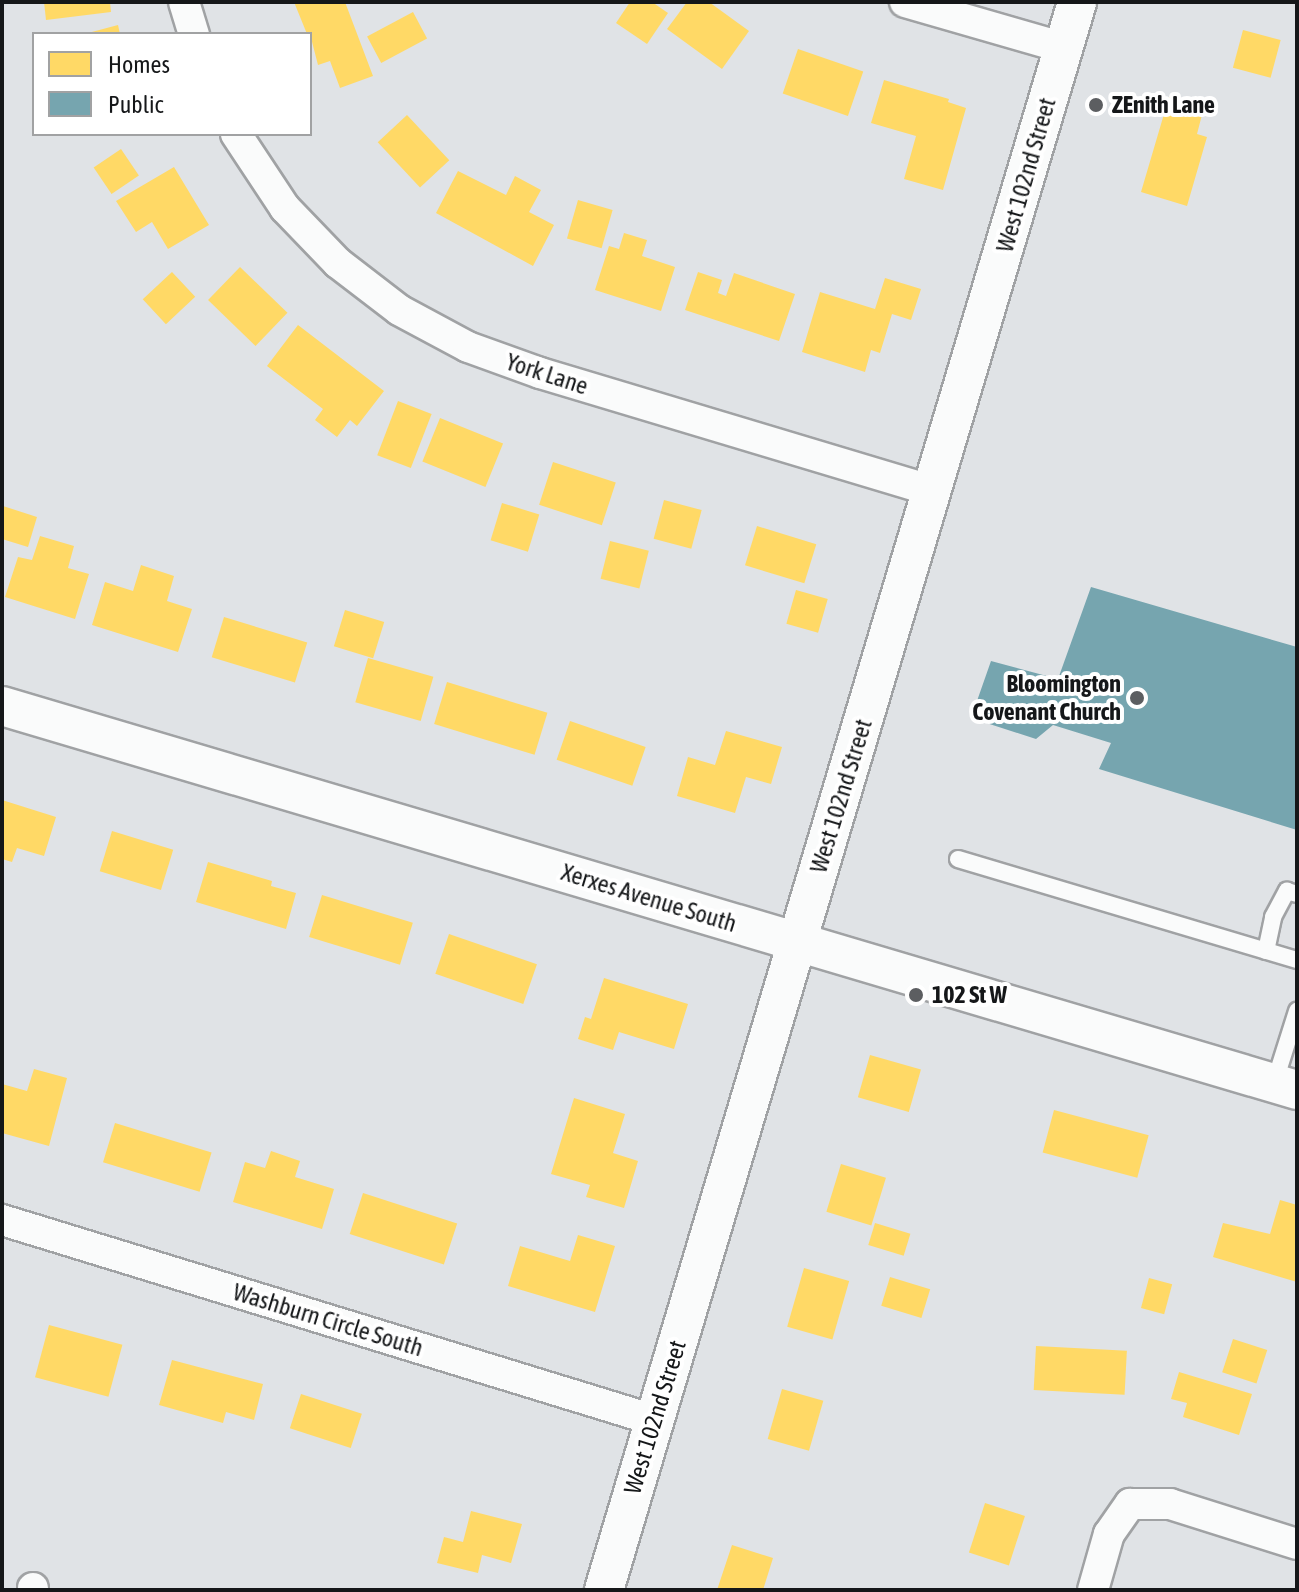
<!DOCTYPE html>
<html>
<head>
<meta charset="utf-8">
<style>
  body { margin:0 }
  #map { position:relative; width:1299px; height:1592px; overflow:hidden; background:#e0e3e6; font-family:"Asap Condensed",sans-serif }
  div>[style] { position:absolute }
  .homes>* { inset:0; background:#ffd966; transform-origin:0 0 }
  .public>* { inset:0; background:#76a5af }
  .roads { filter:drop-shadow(2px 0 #a0a2a4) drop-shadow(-2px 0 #a0a2a4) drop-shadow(0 2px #a0a2a4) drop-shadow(0 -2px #a0a2a4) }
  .service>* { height:16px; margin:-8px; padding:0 8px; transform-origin:8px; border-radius:8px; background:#fafbfb }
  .minor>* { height:30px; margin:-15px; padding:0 15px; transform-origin:15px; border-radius:15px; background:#fafbfb }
  .tertiary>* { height:38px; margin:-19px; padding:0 19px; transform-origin:19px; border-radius:19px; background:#fafbfb }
  .dots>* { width:22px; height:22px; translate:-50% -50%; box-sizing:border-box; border:4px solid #fff; border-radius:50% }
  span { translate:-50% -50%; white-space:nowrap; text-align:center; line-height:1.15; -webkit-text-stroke:8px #fff; paint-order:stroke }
  .poi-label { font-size:24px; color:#151719; font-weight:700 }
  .left { translate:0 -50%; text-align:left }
  .right { translate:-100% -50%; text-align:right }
  .street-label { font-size:24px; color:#151719 }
  .frame { position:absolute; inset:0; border:4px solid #151719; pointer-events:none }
  .legend { position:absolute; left:32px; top:32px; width:280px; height:104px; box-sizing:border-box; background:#fff; border:2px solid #a1a2a3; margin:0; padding:10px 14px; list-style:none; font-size:24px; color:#151719 }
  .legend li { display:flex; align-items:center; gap:16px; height:40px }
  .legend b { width:40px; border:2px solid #a1a2a3 }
</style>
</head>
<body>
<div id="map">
  <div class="homes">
    <i style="clip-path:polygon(44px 2px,110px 2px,111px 12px,46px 20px)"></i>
    <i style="clip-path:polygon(294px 2px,345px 2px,373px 76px,340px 88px,330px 61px,318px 65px,310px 34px,307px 34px)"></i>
    <i style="clip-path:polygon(630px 2px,652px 2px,668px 13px,647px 44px,616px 23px)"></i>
    <i style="clip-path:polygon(687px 2px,709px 2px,749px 31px,722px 69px,667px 29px)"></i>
    <i style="left:413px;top:12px;width:30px;height:52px;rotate:62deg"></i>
    <i style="clip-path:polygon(118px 25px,120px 34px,88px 34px,88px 33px)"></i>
    <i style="left:1243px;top:30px;width:39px;height:39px;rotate:15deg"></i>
    <i style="left:798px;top:49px;width:69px;height:47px;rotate:19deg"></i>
    <i style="clip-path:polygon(884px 80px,949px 99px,948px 102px,966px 108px,943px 190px,904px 179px,916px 136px,871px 123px)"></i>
    <i style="clip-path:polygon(1169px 97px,1204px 107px,1197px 134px,1207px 137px,1187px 206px,1141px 192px)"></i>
    <i style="left:407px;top:115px;width:62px;height:40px;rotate:47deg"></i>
    <i style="left:121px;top:149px;width:32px;height:33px;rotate:56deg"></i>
    <i style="clip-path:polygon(174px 167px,209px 225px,168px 249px,152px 222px,136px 232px,116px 201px)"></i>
    <i style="clip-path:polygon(458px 171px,506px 195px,515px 176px,541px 190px,529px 212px,554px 225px,533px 266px,436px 213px)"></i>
    <i style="left:578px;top:200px;width:36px;height:40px;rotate:16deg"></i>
    <i style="clip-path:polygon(624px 233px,647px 240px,642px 256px,675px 267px,661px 311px,595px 290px,609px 246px,619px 249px)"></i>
    <i style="left:240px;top:267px;width:66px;height:46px;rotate:44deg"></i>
    <i style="left:172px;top:272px;width:34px;height:40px;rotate:47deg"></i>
    <i style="clip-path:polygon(698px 272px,722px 280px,718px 293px,726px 296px,734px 273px,795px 294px,779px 341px,685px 310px)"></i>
    <i style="clip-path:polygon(885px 278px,921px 289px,911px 320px,892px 314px,880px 353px,871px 350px,865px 372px,802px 352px,820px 292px,875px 309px)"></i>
    <i style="clip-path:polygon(298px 325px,384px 391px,357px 426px,350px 420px,337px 437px,315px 420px,323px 409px,267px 366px)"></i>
    <i style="left:398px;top:401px;width:36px;height:58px;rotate:21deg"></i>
    <i style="left:440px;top:418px;width:68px;height:47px;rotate:22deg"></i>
    <i style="left:553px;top:462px;width:66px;height:45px;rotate:18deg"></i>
    <i style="left:664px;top:500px;width:39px;height:40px;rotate:15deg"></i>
    <i style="left:502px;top:503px;width:39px;height:39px;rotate:17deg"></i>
    <i style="clip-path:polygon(3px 506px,37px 517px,28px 547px,2px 539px)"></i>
    <i style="left:757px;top:526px;width:62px;height:41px;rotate:17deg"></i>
    <i style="clip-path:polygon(40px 536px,74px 546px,68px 568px,89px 574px,75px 619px,5px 597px,18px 557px,32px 560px)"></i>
    <i style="left:610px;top:541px;width:40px;height:39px;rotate:14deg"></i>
    <i style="clip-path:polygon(141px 565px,174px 576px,167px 601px,192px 609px,178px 652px,92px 625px,105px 582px,133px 591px)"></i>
    <i style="left:796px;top:590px;width:33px;height:35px;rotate:16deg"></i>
    <i style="left:345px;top:610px;width:41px;height:38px;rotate:17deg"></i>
    <i style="left:224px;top:617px;width:87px;height:42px;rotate:17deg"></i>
    <i style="left:368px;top:658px;width:68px;height:46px;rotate:16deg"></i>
    <i style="left:447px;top:682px;width:105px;height:44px;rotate:17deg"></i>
    <i style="left:570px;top:721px;width:80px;height:41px;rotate:19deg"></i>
    <i style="clip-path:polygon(726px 731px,782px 747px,771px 784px,746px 777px,735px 813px,677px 796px,688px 757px,715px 765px)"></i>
    <i style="clip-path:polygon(2px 800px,56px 817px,44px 856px,17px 848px,12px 862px,2px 859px)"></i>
    <i style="left:112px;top:831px;width:64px;height:42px;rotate:17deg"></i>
    <i style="clip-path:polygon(208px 862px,272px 881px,271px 886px,296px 893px,286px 929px,196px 902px)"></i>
    <i style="left:322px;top:895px;width:95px;height:44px;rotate:17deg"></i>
    <i style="left:449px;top:934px;width:93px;height:42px;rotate:19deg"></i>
    <i style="clip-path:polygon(604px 978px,688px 1004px,674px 1049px,619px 1032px,613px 1050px,578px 1039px,585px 1017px,591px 1019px)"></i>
    <i style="left:870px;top:1055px;width:53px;height:44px;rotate:16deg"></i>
    <i style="clip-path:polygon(34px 1069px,67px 1078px,49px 1146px,2px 1133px,2px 1084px,27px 1091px)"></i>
    <i style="clip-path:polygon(574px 1098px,625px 1114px,613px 1153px,638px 1161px,624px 1208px,586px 1197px,590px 1185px,551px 1174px)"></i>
    <i style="left:1054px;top:1110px;width:98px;height:44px;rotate:15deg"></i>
    <i style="left:115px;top:1123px;width:101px;height:41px;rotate:17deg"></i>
    <i style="clip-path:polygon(271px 1151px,300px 1161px,295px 1177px,334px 1189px,322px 1229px,233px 1202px,245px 1162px,265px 1168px)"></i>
    <i style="left:841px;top:1164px;width:47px;height:50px;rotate:17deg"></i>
    <i style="left:363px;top:1193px;width:99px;height:43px;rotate:18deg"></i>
    <i style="clip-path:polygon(1280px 1200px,1297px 1205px,1297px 1282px,1213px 1257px,1223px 1223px,1270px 1234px)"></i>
    <i style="left:875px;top:1223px;width:37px;height:23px;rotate:17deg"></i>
    <i style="clip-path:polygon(578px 1235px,615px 1246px,595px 1312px,508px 1286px,520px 1246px,570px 1261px)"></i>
    <i style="left:804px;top:1268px;width:47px;height:61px;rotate:16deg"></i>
    <i style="left:890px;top:1277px;width:42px;height:30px;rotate:17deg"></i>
    <i style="left:1149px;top:1278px;width:24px;height:31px;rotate:15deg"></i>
    <i style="left:49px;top:1325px;width:76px;height:54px;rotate:15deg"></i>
    <i style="left:1233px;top:1339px;width:36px;height:35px;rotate:18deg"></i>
    <i style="left:1036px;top:1346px;width:91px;height:44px;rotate:3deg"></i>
    <i style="clip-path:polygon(172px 1360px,263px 1384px,254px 1420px,226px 1412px,223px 1423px,159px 1405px)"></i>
    <i style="clip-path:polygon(1179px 1372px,1252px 1394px,1239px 1435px,1183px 1417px,1187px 1403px,1171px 1399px)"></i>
    <i style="left:782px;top:1389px;width:43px;height:52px;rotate:16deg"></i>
    <i style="left:301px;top:1394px;width:64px;height:36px;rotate:18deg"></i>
    <i style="left:985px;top:1503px;width:42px;height:52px;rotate:18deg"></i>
    <i style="clip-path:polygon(471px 1511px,522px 1524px,511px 1563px,482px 1555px,478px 1573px,437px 1563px,444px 1537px,463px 1542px)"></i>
    <i style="clip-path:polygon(732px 1545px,773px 1558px,763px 1590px,717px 1590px)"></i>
  </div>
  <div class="public">
    <i style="clip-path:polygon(1091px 587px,1297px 647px,1297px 830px,1099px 769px,1111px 743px,1053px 725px,1036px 739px,971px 718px,991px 661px,1058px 679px)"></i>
  </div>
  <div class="roads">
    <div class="service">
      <i style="left:958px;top:859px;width:354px;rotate:16.6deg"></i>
      <i style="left:1266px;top:951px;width:35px;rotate:-78deg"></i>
      <i style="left:1273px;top:917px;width:30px;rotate:-62deg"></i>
      <i style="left:1287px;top:891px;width:10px;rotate:17deg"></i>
      <i style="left:1274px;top:1084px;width:77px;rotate:-72.5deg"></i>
    </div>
    <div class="minor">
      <i style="left:184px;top:2px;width:34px;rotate:73deg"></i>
      <i style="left:905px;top:2px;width:166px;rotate:16.1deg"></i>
      <i style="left:236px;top:134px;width:89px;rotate:56.5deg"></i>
      <i style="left:285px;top:208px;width:76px;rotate:46.1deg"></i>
      <i style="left:338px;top:263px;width:77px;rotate:37.6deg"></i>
      <i style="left:399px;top:310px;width:78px;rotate:28.2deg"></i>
      <i style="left:468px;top:347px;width:77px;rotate:19.9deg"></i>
      <i style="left:540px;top:373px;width:410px;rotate:16.7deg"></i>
      <i style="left:2px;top:1220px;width:682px;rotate:17.05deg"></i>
      <i style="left:33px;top:1590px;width:2px;rotate:-90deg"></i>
      <i style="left:1093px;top:1590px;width:58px;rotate:-74.1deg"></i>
      <i style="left:1109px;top:1534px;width:37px;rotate:-55deg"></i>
      <i style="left:1130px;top:1504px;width:40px"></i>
      <i style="left:1170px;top:1504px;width:133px;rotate:17.5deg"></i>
    </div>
    <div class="tertiary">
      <i style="left:2px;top:706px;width:1351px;rotate:16.52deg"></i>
      <i style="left:604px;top:1590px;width:1657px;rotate:-73.41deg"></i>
    </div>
  </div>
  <div class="dots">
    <i style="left:1096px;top:105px;background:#5c5e61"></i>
    <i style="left:1137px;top:698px;background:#5c5e61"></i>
    <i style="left:916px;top:995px;background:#5c5e61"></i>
  </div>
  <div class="poi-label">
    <span class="left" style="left:1112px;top:105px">ZEnith Lane</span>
    <span class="right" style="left:1121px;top:698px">Bloomington<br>Covenant Church</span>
    <span class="left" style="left:932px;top:995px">102 St W</span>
  </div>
  <div class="street-label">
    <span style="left:1026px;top:175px;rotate:-74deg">West 102nd Street</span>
    <span style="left:547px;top:374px;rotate:18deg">York Lane</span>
    <span style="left:841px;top:796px;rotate:-73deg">West 102nd Street</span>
    <span style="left:649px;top:898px;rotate:17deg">Xerxes Avenue South</span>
    <span style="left:328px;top:1320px;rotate:17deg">Washburn Circle South</span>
    <span style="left:655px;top:1417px;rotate:-73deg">West 102nd Street</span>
  </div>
  <div class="frame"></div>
  <ul class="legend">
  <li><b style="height:22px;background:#ffd966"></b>Homes</li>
  <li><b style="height:22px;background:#76a5af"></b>Public</li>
  </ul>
</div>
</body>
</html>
